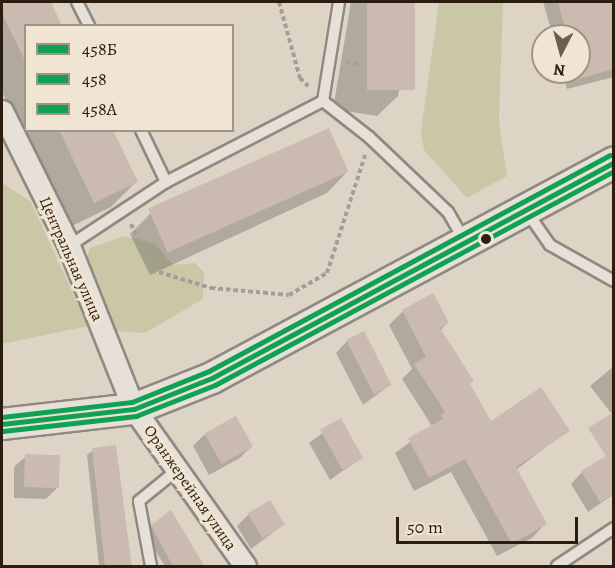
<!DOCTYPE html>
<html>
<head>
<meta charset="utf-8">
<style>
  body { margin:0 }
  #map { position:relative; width:615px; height:568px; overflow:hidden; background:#ded4c6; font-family:Alegreya,serif }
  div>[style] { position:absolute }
  .green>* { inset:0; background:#cac7a7 }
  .shadow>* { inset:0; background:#0003 }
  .building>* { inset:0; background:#cbbaaf; transform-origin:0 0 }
  .path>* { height:4px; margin-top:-2px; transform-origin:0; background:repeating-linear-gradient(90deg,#a39e96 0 4.5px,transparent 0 7.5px) }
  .roads { filter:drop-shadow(2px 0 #90897f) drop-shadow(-2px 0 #90897f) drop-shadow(0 2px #90897f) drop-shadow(0 -2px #90897f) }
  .lane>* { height:10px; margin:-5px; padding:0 5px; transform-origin:5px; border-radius:5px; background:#e6e0d9 }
  .street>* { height:21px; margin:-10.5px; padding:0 10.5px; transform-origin:10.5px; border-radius:10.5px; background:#e6e0d9 }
  .secondary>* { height:30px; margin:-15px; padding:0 15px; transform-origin:15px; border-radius:15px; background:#e6e0d9 }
  .bus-1>* { height:4.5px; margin:-2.25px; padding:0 2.25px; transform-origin:2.25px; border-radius:2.25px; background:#11a152 }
  .bus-2>* { height:4.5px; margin:-2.25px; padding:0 2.25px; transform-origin:2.25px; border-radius:2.25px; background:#11a152 }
  .bus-3>* { height:4.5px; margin:-2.25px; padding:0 2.25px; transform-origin:2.25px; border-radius:2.25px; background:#11a152 }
  .dots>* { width:16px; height:16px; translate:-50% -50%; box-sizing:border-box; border:3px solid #f0e4d3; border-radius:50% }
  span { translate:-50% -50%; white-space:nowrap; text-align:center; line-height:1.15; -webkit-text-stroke:6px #f0e4d3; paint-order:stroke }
  .street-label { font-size:16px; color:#2d1d0f }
  .frame { position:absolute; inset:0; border:3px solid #2d1d0f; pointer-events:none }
  .legend { position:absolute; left:24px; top:24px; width:210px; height:108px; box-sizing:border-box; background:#f0e4d3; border:2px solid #a29485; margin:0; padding:8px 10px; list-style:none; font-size:18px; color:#2d1d0f }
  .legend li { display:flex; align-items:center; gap:12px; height:30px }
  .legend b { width:30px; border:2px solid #a29485 }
  .north { position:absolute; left:531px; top:24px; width:60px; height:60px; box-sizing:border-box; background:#f0e4d3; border:2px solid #a29485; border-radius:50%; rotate:186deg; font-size:16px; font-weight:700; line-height:24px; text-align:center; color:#2d1d0f }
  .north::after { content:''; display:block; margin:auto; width:21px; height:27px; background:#6b5d4f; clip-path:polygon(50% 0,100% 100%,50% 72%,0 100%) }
  .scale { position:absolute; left:396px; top:517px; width:182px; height:27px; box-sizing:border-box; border:3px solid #2d1d0f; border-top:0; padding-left:8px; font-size:18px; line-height:21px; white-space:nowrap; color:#2d1d0f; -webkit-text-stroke:4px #f0e4d3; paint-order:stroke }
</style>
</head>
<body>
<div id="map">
  <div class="green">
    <i style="clip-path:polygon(439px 2px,503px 2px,499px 121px,507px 176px,467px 198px,424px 150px,421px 131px)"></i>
    <i style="clip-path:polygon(2px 183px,31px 202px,88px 326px,2px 344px)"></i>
    <i style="clip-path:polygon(124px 236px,155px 244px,173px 265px,195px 263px,204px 272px,203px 299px,145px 333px,113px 331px,84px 265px,90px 248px)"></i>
  </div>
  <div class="shadow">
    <i style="clip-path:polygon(2px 2px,49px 2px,61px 26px,26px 26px,26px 130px,112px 130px,137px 181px,111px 207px,68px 228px,2px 92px)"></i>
    <i style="clip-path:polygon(351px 2px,413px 2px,398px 96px,377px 116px,333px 109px)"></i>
    <i style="clip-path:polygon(543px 2px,614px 2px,614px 77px,567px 89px,562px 72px,579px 72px,579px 36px,553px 36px)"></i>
    <i style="clip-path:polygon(347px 172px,327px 193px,150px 275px,130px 234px,151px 213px)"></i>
    <i style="clip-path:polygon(403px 311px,447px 323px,440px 331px,490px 424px,568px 430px,516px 470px,545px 524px,532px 538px,497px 556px,451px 472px,414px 491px,395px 453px,432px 426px,402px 379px,412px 369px,389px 325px)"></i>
    <i style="clip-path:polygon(347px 341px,390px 385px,363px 405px,336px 353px)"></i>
    <i style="clip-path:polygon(614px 366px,614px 411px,611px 413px,590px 386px)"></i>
    <i style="clip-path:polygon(235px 418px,251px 447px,240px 458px,209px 475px,193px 446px,204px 435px)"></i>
    <i style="clip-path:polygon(340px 420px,361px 458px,330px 480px,309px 443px)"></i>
    <i style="clip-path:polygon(93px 450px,130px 566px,99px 566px,87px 455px)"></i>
    <i style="clip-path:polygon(26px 456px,58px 487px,46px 499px,14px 498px,14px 467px)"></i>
    <i style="clip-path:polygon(582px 472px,614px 494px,588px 512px,571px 484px)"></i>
    <i style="clip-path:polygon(249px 514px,283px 525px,251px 549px,237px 526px)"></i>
    <i style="clip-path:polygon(152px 526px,203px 566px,165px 566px,147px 538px,146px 532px)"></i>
  </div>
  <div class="building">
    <i style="clip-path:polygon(2px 2px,51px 2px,62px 26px,26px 26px,26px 63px,2px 13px)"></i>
    <i style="left:367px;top:2px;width:48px;height:88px"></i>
    <i style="clip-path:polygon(558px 2px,614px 2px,614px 69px,578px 79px,579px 36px,567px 36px)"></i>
    <i style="left:329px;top:128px;width:48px;height:198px;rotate:66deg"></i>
    <i style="clip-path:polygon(59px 130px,113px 130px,138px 182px,94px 203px)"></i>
    <i style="clip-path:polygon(433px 293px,449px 323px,440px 328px,474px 381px,470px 384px,491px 421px,541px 387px,570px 431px,516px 467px,547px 524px,512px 544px,465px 459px,429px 478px,408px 438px,443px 419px,441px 415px,445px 412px,414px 364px,426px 357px,402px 310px)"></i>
    <i style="left:364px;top:331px;width:61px;height:20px;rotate:63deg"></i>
    <i style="clip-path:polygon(614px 412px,614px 494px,600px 502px,581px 471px,606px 456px,588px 428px)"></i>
    <i style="left:236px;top:416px;width:35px;height:36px;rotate:61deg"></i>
    <i style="left:341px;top:418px;width:46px;height:24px;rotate:61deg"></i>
    <i style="clip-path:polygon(116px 445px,126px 522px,132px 567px,105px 567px,92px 448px)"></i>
    <i style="left:25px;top:454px;width:35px;height:33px;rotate:2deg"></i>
    <i style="left:270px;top:500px;width:29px;height:26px;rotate:59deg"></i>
    <i style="clip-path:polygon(171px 510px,205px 567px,173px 567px,151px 525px)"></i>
  </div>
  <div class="path">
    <i style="left:279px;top:2px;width:79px;rotate:74.6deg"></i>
    <i style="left:300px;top:78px;width:13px;rotate:45deg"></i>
    <i style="left:346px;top:62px;width:11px;rotate:10deg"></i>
    <i style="left:131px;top:224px;width:51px;rotate:65.5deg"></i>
    <i style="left:152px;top:270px;width:62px;rotate:17deg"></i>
    <i style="left:211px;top:288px;width:78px;rotate:5.1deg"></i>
    <i style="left:289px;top:295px;width:44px;rotate:-30.1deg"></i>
    <i style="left:327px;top:273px;width:124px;rotate:-72.1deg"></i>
  </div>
  <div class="roads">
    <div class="lane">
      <i style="left:77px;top:2px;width:27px;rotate:63deg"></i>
      <i style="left:323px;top:101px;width:58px;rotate:38deg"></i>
      <i style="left:369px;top:137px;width:109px;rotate:43.5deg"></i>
      <i style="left:448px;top:212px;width:32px;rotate:60deg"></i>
      <i style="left:141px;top:130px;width:58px;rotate:64.3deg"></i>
      <i style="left:166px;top:182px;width:177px;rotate:-27.3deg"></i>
      <i style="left:323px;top:101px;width:100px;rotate:-80.8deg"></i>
      <i style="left:527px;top:212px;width:40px;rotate:55.1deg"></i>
      <i style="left:550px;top:245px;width:73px;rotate:29.4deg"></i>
      <i style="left:69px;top:246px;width:116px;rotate:-33.4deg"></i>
      <i style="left:151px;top:566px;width:66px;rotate:-100.5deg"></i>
      <i style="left:139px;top:501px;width:49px;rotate:-39.2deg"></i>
      <i style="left:557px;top:566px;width:69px;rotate:-33.7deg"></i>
    </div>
    <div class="street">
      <i style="left:2px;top:111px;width:151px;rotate:63.6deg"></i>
      <i style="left:69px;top:246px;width:175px;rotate:68.3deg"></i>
      <i style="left:134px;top:409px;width:192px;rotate:54.7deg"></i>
    </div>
    <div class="secondary">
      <i style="left:2px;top:424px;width:133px;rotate:-6.5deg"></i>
      <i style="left:134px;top:409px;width:84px;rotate:-21.7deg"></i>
      <i style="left:212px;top:378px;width:456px;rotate:-28.2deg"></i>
    </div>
  </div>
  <div class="bus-1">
    <i style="left:2px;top:424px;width:133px;rotate:-6.5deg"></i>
    <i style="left:134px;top:409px;width:84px;rotate:-21.7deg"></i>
    <i style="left:212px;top:378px;width:456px;rotate:-28.2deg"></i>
  </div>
  <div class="bus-2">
    <i style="left:3px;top:431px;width:134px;rotate:-6.4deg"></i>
    <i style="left:136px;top:416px;width:85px;rotate:-21.4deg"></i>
    <i style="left:215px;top:385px;width:453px;rotate:-28.2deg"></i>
  </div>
  <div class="bus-3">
    <i style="left:2px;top:417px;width:131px;rotate:-6.6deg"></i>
    <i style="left:132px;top:402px;width:83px;rotate:-21.9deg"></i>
    <i style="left:209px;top:371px;width:455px;rotate:-28.3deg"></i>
  </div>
  <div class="dots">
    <i style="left:486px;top:239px;background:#2d1d0f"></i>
  </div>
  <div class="street-label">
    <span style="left:71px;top:259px;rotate:66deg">Центральная улица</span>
    <span style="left:190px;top:488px;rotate:55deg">Оранжерейная улица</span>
  </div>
  <div class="frame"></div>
  <ul class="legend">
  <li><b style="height:8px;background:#11a152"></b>458Б</li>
  <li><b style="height:8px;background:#11a152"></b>458</li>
  <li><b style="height:8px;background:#11a152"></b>458А</li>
  </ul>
  <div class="north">N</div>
  <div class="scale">50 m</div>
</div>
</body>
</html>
